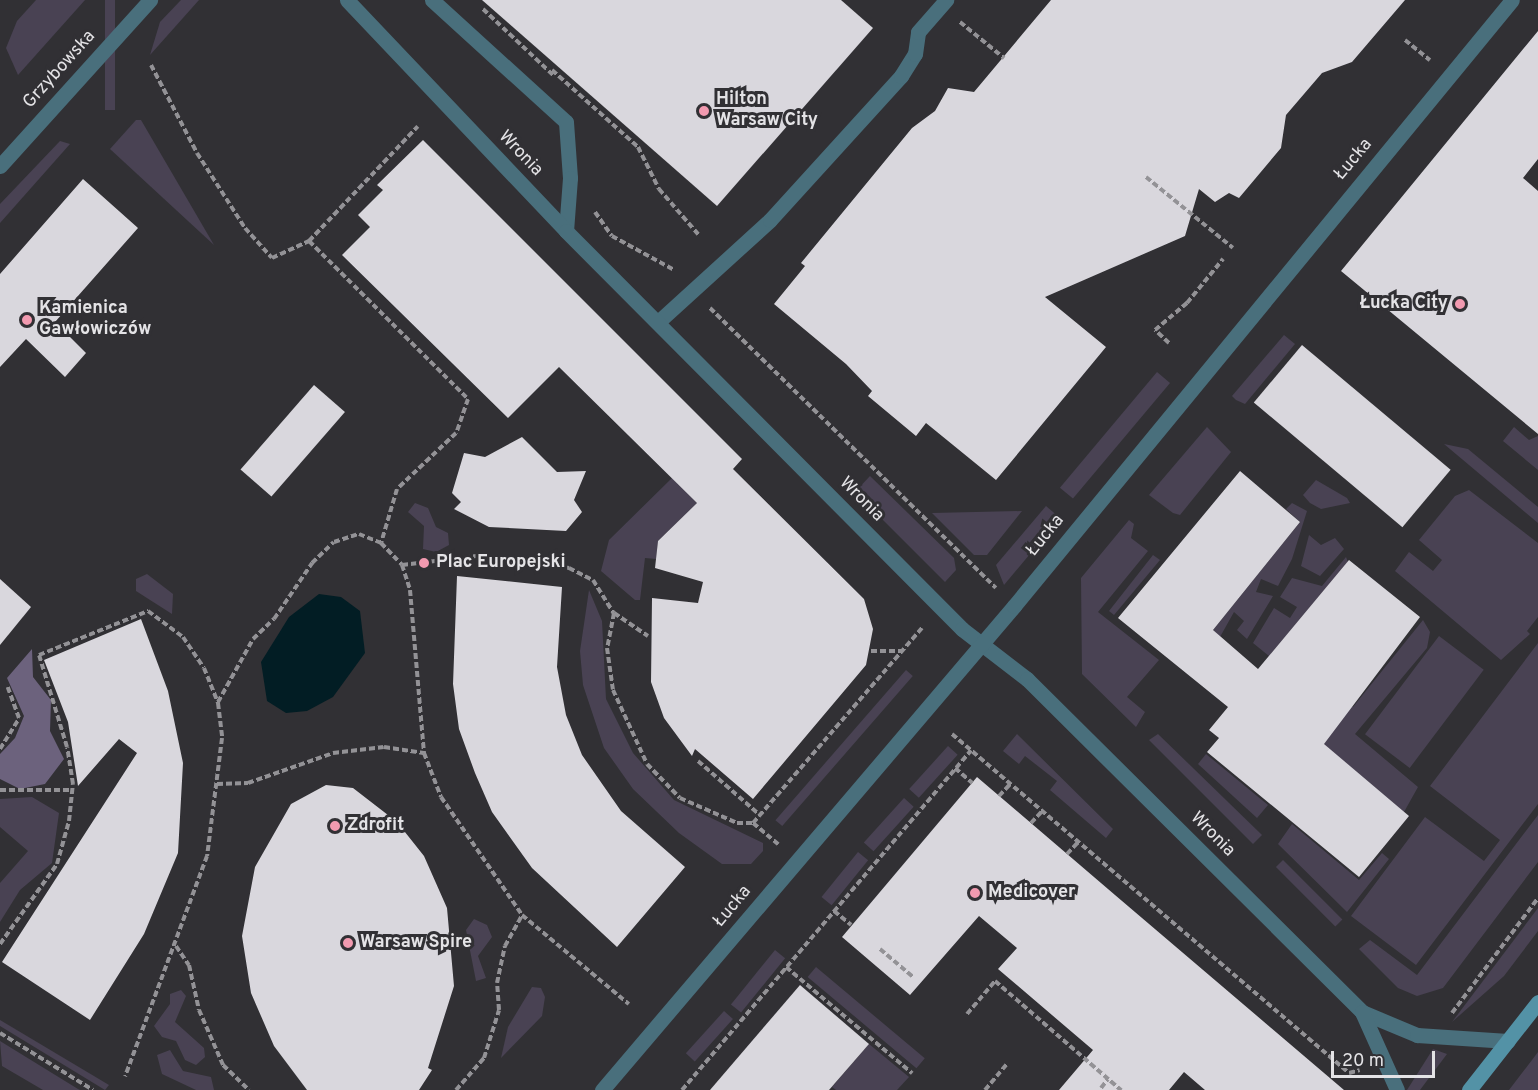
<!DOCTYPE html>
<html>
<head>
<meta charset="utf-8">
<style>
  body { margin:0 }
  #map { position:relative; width:1538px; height:1090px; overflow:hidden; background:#313034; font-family:Overpass,sans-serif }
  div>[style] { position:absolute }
  .green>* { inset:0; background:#494253; transform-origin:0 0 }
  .forest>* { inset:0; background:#6c627d }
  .water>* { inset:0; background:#021d24 }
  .building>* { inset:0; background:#d9d7dd; transform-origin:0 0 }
  .path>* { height:4px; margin-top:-2px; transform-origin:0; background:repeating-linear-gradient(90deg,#939296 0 6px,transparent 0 9px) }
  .service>* { height:15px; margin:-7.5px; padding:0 7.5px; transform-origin:7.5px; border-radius:7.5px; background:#496f7c }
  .minor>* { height:15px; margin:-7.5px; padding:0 7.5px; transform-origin:7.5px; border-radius:7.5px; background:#496f7c }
  .tertiary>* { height:15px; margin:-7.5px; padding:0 7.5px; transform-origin:7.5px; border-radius:7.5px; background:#496f7c }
  .secondary>* { height:15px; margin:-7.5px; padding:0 7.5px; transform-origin:7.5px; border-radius:7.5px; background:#5392a6 }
  .dots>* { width:16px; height:16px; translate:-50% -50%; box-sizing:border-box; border:3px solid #313034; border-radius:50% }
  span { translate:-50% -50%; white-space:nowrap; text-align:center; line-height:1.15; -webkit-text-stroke:6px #313034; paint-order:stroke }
  .street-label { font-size:18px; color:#e4e3e6 }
  .poi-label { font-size:18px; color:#e4e3e6; font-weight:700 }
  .left { translate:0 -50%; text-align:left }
  .right { translate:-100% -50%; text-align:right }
  .scale { position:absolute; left:1331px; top:1051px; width:104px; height:27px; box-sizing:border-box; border:3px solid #e4e3e6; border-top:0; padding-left:8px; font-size:18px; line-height:21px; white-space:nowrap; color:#e4e3e6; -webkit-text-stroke:4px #313034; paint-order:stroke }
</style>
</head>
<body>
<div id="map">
  <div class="green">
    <i style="clip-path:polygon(36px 0,85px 0,18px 75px,6px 48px,17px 21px)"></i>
    <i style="left:105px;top:0;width:10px;height:110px"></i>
    <i style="clip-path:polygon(181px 0,199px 0,150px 55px,160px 22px)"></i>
    <i style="clip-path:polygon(136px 120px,141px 120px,214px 245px,110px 149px)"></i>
    <i style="clip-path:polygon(60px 141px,70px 144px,0 223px,0 204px)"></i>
    <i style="clip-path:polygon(1284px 335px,1295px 344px,1245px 404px,1236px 400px,1232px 396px)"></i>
    <i style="left:1157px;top:372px;width:17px;height:151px;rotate:40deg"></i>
    <i style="clip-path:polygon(1207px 427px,1231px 452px,1180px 515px,1173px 513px,1149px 495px)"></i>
    <i style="clip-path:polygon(1514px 427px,1529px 440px,1538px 436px,1538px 470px,1503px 441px)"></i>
    <i style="clip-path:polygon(1444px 444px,1468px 449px,1538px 507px,1538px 523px)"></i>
    <i style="clip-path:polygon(870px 476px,954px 558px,956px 570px,945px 582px,855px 492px)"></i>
    <i style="clip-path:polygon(672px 478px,697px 503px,658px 541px,656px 559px,645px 558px,640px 600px,635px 600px,601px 571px,609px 540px)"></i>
    <i style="clip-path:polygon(1316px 480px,1347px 498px,1350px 503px,1321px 509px,1310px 503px,1303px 495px)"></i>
    <i style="clip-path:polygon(1469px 490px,1538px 543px,1538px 617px,1527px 631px,1530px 634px,1501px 660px,1395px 571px,1409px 552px,1433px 571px,1442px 560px,1419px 540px,1455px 496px)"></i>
    <i style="clip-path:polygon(415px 503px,428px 508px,436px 527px,448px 533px,449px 545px,436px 552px,423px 549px,424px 526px,408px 512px)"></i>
    <i style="clip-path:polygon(1292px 503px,1307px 511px,1292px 559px,1278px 586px,1261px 579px,1256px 592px,1273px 596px,1247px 639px,1237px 630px,1244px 621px,1234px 612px,1220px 637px,1213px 630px,1300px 522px,1286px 509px)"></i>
    <i style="clip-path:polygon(1046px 506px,1060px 518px,1004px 585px,996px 565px)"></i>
    <i style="clip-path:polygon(1022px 511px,987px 555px,974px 555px,932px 513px)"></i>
    <i style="clip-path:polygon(1129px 520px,1134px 524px,1131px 538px,1148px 551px,1098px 612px,1159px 660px,1127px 697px,1145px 712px,1136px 727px,1082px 674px,1081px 578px)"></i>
    <i style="clip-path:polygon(1309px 535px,1321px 545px,1335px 538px,1344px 549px,1320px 576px,1301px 566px)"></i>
    <i style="clip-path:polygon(1153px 555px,1160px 560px,1114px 615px,1109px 611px)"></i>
    <i style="clip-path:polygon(1346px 557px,1348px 562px,1269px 656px,1253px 643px,1274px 608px,1290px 618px,1297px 607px,1280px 597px,1292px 578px,1322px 586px)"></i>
    <i style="clip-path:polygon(147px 574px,173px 594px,172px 614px,136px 591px,136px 579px)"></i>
    <i style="clip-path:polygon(589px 590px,602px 621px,606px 699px,633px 753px,674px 800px,763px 843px,763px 851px,751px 864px,722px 864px,679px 833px,633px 789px,604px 748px,583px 685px,580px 651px)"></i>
    <i style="clip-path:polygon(1423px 620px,1430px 632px,1427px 648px,1355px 734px,1418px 787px,1404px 812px,1284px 711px,1313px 675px,1353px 707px)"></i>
    <i style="left:1439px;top:636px;width:56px;height:123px;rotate:37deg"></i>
    <i style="clip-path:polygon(1538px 643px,1538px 804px,1416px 965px,1351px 916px,1425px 817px,1484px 861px,1500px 840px,1430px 786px)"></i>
    <i style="left:906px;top:670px;width:9px;height:199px;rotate:41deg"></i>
    <i style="clip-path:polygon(1017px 734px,1113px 829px,1106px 838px,1050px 790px,1057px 781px,1025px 756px,1019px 764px,1003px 751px)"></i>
    <i style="clip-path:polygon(1158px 734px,1262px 835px,1253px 844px,1149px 740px)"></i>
    <i style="left:948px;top:746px;width:13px;height:58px;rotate:42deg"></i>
    <i style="clip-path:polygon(1206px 754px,1268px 805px,1257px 818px,1198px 764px)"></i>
    <i style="clip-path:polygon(32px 797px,59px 813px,52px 863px,20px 890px,0 922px,0 883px,28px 851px,0 827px,0 799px)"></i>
    <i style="left:904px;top:798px;width:13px;height:60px;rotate:42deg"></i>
    <i style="clip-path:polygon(1538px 815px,1538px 862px,1443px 988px,1417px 996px,1398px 988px,1359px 949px,1370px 940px,1417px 975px)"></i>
    <i style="clip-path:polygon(1292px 824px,1359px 880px,1382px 853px,1389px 859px,1347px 912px,1278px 844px)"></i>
    <i style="left:858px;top:852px;width:13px;height:58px;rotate:39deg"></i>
    <i style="left:1283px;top:860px;width:84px;height:10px;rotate:45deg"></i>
    <i style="clip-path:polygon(1538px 908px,1538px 931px,1504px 976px,1452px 1022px)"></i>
    <i style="clip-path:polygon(474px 919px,487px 925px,492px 937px,478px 956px,486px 978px,476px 981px,466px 930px)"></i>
    <i style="left:775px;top:950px;width:13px;height:70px;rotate:39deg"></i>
    <i style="left:816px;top:967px;width:142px;height:13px;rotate:40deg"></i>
    <i style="clip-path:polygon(532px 987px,541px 988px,545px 997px,542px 1016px,501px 1058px,508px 1027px)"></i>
    <i style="clip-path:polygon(181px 990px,186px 996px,175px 1022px,204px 1048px,205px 1057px,196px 1065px,185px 1060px,176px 1041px,162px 1037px,154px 1026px,170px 1004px,170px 994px)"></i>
    <i style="left:724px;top:1011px;width:12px;height:57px;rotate:42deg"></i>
    <i style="clip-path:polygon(0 1020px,109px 1085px,105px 1090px,0 1026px)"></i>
    <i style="clip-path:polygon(0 1041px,78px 1089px,80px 1090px,43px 1090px,2px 1066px)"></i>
    <i style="clip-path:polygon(869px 1044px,909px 1077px,897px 1090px,836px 1090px,832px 1087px)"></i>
    <i style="clip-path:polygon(1433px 1049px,1447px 1054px,1420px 1090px,1407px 1090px)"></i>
    <i style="clip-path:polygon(170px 1050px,183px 1071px,211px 1077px,214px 1090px,196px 1090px,162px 1074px,157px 1055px)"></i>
    <i style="clip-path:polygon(1538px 1052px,1538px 1090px,1509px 1090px,1532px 1060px)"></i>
  </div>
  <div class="forest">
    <i style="clip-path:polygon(32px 649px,33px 677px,51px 700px,50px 731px,64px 759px,45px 784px,20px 789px,0 779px,0 754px,15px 738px,24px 716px,7px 678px)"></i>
  </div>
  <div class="water">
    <i style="clip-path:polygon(319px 594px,341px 597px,360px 611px,365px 653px,333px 697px,307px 711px,286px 713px,267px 701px,261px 662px,289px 617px)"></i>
  </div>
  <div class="building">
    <i style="clip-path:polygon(482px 0,841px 0,873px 28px,717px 206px)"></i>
    <i style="clip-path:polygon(1051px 0,1405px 0,1352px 62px,1322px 73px,1286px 115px,1281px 148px,1239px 198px,1229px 193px,1215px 202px,1199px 189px,1185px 236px,1045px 297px,1106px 347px,996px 480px,926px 423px,916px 436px,868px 396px,872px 391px,846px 364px,774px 304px,805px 266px,801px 263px,912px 128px,935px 111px,948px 88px,974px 92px)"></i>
    <i style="clip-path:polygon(1538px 31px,1538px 159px,1523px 178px,1538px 191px,1538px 434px,1341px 271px)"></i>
    <i style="clip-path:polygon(423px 140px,742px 459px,733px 469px,864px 599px,873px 629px,866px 665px,753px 799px,695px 749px,692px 756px,664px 718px,651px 682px,652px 598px,698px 603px,703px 582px,655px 568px,658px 541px,697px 503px,559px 367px,508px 418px,342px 255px,370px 227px,358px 215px,383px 190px,377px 185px)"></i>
    <i style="clip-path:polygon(83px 179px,138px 228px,55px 322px,86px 353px,65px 377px,26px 339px,0 367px,0 274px)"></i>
    <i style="left:1302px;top:345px;width:194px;height:75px;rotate:40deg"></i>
    <i style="left:314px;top:385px;width:41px;height:112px;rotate:41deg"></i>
    <i style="clip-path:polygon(522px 437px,557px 472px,586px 471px,574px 500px,582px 512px,566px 531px,489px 527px,454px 509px,461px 502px,452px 493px,464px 453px,485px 457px)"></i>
    <i style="clip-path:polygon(1240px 471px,1300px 522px,1213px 630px,1258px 669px,1349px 560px,1420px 617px,1324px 744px,1409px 816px,1359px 877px,1207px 752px,1219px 738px,1209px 730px,1228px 707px,1118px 618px)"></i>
    <i style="clip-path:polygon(457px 576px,562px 587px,557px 667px,566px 715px,582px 755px,621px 811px,685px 867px,617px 947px,532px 868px,492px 812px,475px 773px,459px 729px,453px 684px)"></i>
    <i style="clip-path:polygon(0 579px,31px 607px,0 645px)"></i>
    <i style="clip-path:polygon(141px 619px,168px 691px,183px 763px,178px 853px,144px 934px,90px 1020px,2px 962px,137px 753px,119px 739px,78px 786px,68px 722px,44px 660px)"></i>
    <i style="clip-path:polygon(977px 777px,1115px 895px,1344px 1090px,1205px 1090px,1184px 1072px,1169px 1090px,1059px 1090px,1093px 1050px,998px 969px,1017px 948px,979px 916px,910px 995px,842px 937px)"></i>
    <i style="clip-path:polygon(326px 785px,353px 788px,397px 822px,424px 856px,447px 908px,454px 986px,428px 1068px,432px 1070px,419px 1090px,307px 1090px,274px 1046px,251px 993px,242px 936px,255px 867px,291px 804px)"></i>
    <i style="clip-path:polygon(800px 985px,869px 1044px,829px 1090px,710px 1090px)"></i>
  </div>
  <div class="path">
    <i style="left:483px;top:9px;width:96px;rotate:43.3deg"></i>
    <i style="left:960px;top:22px;width:57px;rotate:39.3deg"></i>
    <i style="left:1405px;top:40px;width:32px;rotate:39deg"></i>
    <i style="left:151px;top:65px;width:99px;rotate:62.4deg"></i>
    <i style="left:197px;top:153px;width:89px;rotate:57.4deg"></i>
    <i style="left:245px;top:228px;width:40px;rotate:48deg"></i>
    <i style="left:272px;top:258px;width:41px;rotate:-24.7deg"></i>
    <i style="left:309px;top:241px;width:224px;rotate:44.8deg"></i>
    <i style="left:468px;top:399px;width:36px;rotate:109deg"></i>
    <i style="left:456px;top:433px;width:81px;rotate:136.5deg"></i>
    <i style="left:397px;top:489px;width:56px;rotate:106.5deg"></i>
    <i style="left:552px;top:70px;width:115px;rotate:41.8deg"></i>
    <i style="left:638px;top:147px;width:47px;rotate:63.4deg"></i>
    <i style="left:659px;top:189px;width:60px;rotate:49.1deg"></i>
    <i style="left:1146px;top:177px;width:112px;rotate:39.2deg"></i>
    <i style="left:595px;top:212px;width:29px;rotate:55deg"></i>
    <i style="left:612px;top:236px;width:71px;rotate:28.7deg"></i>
    <i style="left:309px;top:241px;width:158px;rotate:-46.5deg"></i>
    <i style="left:710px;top:308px;width:400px;rotate:44.4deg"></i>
    <i style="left:1169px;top:343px;width:19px;rotate:-137deg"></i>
    <i style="left:1155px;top:330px;width:42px;rotate:-40.2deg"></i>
    <i style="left:1187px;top:303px;width:57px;rotate:-50.7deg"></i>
    <i style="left:402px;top:565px;width:75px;rotate:-6.9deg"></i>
    <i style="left:476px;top:556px;width:94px;rotate:7.4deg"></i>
    <i style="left:569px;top:568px;width:27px;rotate:27deg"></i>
    <i style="left:593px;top:580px;width:39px;rotate:58deg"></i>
    <i style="left:614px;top:613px;width:36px;rotate:101deg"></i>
    <i style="left:607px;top:648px;width:42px;rotate:81.9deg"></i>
    <i style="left:613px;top:690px;width:81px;rotate:65.3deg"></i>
    <i style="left:647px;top:764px;width:47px;rotate:45.9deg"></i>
    <i style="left:680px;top:798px;width:62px;rotate:23.7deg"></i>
    <i style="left:737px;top:823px;width:16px"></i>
    <i style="left:753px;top:823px;width:33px;rotate:40deg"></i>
    <i style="left:614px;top:613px;width:41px;rotate:34.1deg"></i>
    <i style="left:871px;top:651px;width:30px"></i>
    <i style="left:218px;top:702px;width:72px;rotate:-60.9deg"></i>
    <i style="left:253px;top:639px;width:29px;rotate:-44deg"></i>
    <i style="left:274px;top:619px;width:68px;rotate:-55.8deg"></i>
    <i style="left:312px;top:563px;width:30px;rotate:-44deg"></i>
    <i style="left:334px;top:542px;width:26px;rotate:-18deg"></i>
    <i style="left:359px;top:534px;width:24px;rotate:22deg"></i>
    <i style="left:381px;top:543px;width:30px;rotate:46deg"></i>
    <i style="left:402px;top:565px;width:26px;rotate:72deg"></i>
    <i style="left:410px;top:590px;width:164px;rotate:85.1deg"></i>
    <i style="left:424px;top:753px;width:47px;rotate:68.9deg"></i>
    <i style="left:441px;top:797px;width:143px;rotate:55.5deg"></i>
    <i style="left:522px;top:915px;width:139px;rotate:39.8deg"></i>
    <i style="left:952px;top:734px;width:522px;rotate:40.49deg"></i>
    <i style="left:1349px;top:1073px;width:11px;rotate:-15deg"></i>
    <i style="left:0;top:749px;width:36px;rotate:-58deg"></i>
    <i style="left:19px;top:718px;width:33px;rotate:-110deg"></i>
    <i style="left:698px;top:761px;width:82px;rotate:41.1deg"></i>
    <i style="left:955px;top:768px;width:23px;rotate:41deg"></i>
    <i style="left:217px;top:784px;width:31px;rotate:-2deg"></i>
    <i style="left:248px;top:783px;width:90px;rotate:-19.4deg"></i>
    <i style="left:333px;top:753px;width:51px;rotate:-6.7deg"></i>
    <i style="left:384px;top:747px;width:40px;rotate:8.5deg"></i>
    <i style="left:0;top:790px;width:72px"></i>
    <i style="left:999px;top:796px;width:16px;rotate:-47deg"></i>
    <i style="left:753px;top:823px;width:258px;rotate:-49.1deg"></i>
    <i style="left:1031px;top:823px;width:16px;rotate:-47deg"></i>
    <i style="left:1067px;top:854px;width:16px;rotate:-47deg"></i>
    <i style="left:834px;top:911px;width:22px;rotate:39deg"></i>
    <i style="left:0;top:944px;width:98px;rotate:-54.5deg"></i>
    <i style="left:57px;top:864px;width:45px;rotate:-74.4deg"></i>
    <i style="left:69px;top:821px;width:37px;rotate:-84deg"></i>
    <i style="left:73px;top:784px;width:37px;rotate:-99deg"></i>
    <i style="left:67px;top:747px;width:96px;rotate:-106.9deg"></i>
    <i style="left:39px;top:655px;width:118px;rotate:-22deg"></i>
    <i style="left:148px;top:611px;width:44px;rotate:36.6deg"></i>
    <i style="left:183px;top:637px;width:37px;rotate:56deg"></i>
    <i style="left:204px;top:668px;width:38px;rotate:68deg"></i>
    <i style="left:218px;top:703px;width:35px;rotate:83deg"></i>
    <i style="left:222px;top:738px;width:119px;rotate:97.2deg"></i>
    <i style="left:207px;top:856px;width:235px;rotate:110.4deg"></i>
    <i style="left:176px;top:946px;width:23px;rotate:56deg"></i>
    <i style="left:189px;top:965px;width:46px;rotate:77.5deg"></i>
    <i style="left:199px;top:1010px;width:60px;rotate:66.4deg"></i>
    <i style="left:223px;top:1065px;width:36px;rotate:44deg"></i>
    <i style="left:880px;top:949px;width:43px;rotate:40.3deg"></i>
    <i style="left:786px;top:967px;width:165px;rotate:40.1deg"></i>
    <i style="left:1452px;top:1013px;width:144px;rotate:-53.2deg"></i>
    <i style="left:967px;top:1014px;width:43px;rotate:-49.7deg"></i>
    <i style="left:995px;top:981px;width:167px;rotate:40.9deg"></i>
    <i style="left:0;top:1033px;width:109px;rotate:31.5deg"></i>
    <i style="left:1101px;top:1088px;width:11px;rotate:-52deg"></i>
    <i style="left:456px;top:1090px;width:43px;rotate:-48.8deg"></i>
    <i style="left:484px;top:1058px;width:50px;rotate:-72.6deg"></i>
    <i style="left:499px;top:1010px;width:27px;rotate:-94deg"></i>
    <i style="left:497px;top:983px;width:38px;rotate:-78deg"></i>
    <i style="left:505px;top:946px;width:35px;rotate:-61deg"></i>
    <i style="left:682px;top:1090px;width:446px;rotate:-49.6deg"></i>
    <i style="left:985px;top:1090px;width:34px;rotate:-50deg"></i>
  </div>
  <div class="service">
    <i style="left:432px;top:0;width:181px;rotate:42.3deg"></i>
    <i style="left:566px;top:122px;width:56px;rotate:85.9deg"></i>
    <i style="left:570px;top:178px;width:53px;rotate:94.3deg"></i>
    <i style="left:658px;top:322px;width:151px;rotate:-42.3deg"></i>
    <i style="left:770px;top:220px;width:195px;rotate:-47.7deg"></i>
    <i style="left:901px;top:76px;width:26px;rotate:-58deg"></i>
    <i style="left:915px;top:54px;width:22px;rotate:-82deg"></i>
    <i style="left:918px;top:32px;width:43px;rotate:-48.8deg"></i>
  </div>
  <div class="minor">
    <i style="left:347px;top:0;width:318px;rotate:46.5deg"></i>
    <i style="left:566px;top:231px;width:561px;rotate:45.14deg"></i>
    <i style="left:962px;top:629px;width:82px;rotate:37.6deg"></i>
    <i style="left:1027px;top:679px;width:472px;rotate:44.8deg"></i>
    <i style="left:1362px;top:1012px;width:60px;rotate:22.7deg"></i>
    <i style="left:1417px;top:1035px;width:91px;rotate:3.8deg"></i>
    <i style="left:1362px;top:1012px;width:85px;rotate:65.8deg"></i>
    <i style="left:602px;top:1090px;width:636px;rotate:-49.59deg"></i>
    <i style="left:1014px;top:606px;width:784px;rotate:-50.59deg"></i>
  </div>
  <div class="tertiary">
    <i style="left:0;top:166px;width:224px;rotate:-47.9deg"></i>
  </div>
  <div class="secondary">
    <i style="left:1469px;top:1090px;width:112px;rotate:-51.9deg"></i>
  </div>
  <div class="dots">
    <i style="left:704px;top:111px;background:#f29ab0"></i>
    <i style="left:1460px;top:304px;background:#f29ab0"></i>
    <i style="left:27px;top:320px;background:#f29ab0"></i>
    <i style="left:424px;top:563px;background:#f29ab0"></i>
    <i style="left:335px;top:826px;background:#f29ab0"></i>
    <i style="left:975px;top:893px;background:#f29ab0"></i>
    <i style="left:348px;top:943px;background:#f29ab0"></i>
  </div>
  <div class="street-label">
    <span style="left:60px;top:70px;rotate:-48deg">Grzybowska</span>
    <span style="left:520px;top:154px;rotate:46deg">Wronia</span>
    <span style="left:1354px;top:160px;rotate:-50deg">Łucka</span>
    <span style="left:861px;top:500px;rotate:45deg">Wronia</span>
    <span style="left:1046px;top:536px;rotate:-51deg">Łucka</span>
    <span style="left:1212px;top:835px;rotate:45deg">Wronia</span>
    <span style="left:733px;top:907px;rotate:-50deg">Łucka</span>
  </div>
  <div class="poi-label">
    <span class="left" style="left:716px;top:111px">Hilton<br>Warsaw City</span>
    <span class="right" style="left:1448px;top:304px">Łucka City</span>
    <span class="left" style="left:39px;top:320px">Kamienica<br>Gawłowiczów</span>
    <span class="left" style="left:436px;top:563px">Plac Europejski</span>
    <span class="left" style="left:347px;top:826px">Zdrofit</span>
    <span class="left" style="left:988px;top:893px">Medicover</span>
    <span class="left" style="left:360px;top:943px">Warsaw Spire</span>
  </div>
  <div class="scale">20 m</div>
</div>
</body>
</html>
